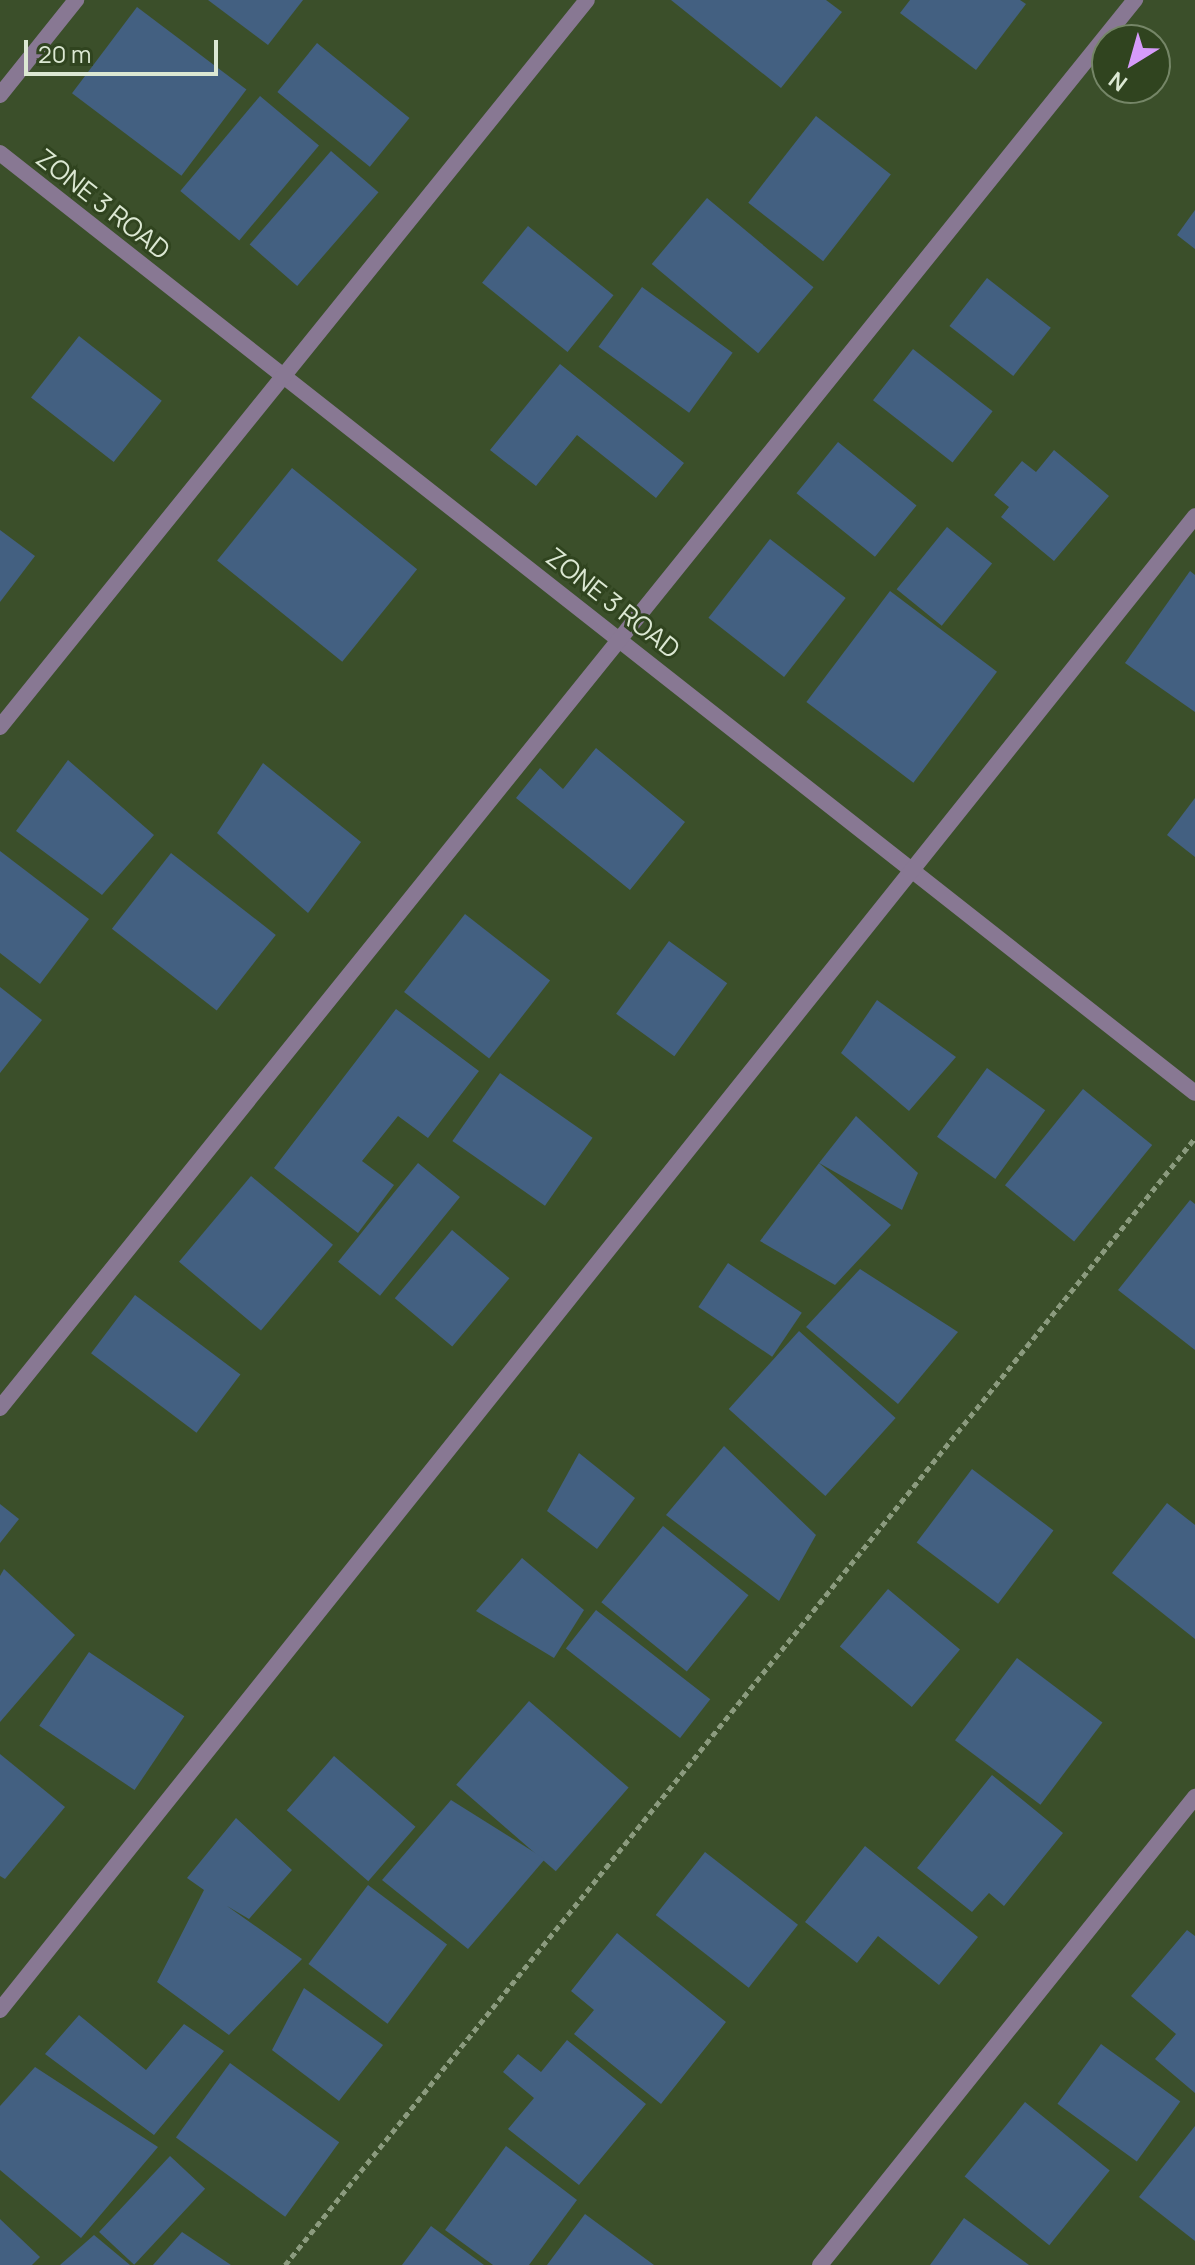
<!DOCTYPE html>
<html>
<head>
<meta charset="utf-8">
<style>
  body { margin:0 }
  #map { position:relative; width:1195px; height:2265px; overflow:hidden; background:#3b4f2a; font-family:Manrope,sans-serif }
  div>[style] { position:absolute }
  .building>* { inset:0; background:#436081; transform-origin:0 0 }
  .path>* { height:5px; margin-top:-2.5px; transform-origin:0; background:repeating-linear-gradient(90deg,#8b9b7e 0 6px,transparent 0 10px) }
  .minor>* { height:16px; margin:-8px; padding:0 8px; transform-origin:8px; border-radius:8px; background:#887893 }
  span { translate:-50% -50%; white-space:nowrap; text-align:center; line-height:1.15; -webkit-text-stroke:6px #30441f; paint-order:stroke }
  .street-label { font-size:26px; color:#dce8d3 }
  .north { position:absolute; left:1091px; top:24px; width:80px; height:80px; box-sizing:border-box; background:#30441f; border:2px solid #758667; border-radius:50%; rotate:217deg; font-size:22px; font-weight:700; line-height:32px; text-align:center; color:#dce8d3 }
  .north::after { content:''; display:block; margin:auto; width:28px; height:36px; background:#d69bfa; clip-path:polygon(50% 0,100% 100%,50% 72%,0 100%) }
  .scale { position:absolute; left:24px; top:40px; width:194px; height:36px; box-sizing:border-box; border:4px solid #dce8d3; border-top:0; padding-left:10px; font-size:24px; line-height:28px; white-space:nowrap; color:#dce8d3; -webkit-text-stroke:6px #30441f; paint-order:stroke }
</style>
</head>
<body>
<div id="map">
  <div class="building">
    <i style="clip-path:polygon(208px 0,303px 0,268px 45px)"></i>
    <i style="clip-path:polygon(671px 0,826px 0,842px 12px,781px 88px)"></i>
    <i style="clip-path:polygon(910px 0,1020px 0,1026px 4px,976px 70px,900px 13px)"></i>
    <i style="left:137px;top:7px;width:137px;height:108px;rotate:37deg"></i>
    <i style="left:317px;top:43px;width:119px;height:63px;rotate:39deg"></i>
    <i style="left:260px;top:96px;width:77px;height:124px;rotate:40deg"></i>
    <i style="left:816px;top:116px;width:95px;height:110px;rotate:38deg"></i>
    <i style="left:331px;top:151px;width:63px;height:124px;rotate:41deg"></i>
    <i style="left:707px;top:198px;width:139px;height:86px;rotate:40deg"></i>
    <i style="clip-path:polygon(1195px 210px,1195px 249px,1177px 235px)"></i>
    <i style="left:528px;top:226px;width:110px;height:73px;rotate:39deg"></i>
    <i style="left:987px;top:278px;width:81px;height:61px;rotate:38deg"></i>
    <i style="left:642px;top:287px;width:112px;height:74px;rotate:36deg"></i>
    <i style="left:79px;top:336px;width:105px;height:78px;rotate:38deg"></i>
    <i style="left:913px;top:349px;width:101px;height:65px;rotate:38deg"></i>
    <i style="clip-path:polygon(560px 364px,684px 463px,656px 498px,577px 435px,536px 486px,490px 450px)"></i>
    <i style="left:838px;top:442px;width:101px;height:66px;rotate:39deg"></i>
    <i style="clip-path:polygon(1054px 450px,1109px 496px,1054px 561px,1001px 517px,1009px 507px,994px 495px,1022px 461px,1036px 472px)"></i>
    <i style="left:292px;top:468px;width:161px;height:119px;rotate:39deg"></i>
    <i style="left:947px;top:527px;width:58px;height:80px;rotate:39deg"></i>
    <i style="clip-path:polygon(0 530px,35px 556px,0 602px)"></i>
    <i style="left:770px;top:539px;width:96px;height:100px;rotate:38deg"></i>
    <i style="clip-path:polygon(1190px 571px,1195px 575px,1195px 712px,1125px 663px)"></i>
    <i style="left:890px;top:591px;width:134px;height:139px;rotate:37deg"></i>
    <i style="clip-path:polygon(596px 748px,685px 822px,630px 890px,516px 798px,540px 768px,563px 789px)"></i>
    <i style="clip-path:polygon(68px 760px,154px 835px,102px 895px,16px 831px)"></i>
    <i style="clip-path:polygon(263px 763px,361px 842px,308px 913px,217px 833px)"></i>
    <i style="clip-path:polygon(1195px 798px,1195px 857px,1167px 835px)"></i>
    <i style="clip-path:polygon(0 851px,89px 919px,40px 984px,0 953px)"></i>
    <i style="left:171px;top:853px;width:133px;height:96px;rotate:38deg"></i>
    <i style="left:465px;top:914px;width:108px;height:99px;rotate:38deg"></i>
    <i style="left:669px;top:941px;width:72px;height:90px;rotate:36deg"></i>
    <i style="clip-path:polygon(0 987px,42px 1020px,0 1073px)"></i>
    <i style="clip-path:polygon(877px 1000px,956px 1057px,909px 1111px,841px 1053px)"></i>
    <i style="clip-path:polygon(396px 1009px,479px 1071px,428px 1138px,398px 1116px,362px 1161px,394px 1185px,358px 1233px,274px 1168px)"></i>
    <i style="left:987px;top:1068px;width:72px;height:85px;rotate:36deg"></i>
    <i style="left:500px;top:1073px;width:113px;height:83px;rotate:35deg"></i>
    <i style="left:1083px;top:1089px;width:89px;height:124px;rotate:39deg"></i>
    <i style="clip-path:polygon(856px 1116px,918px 1173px,902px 1210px,819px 1163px)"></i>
    <i style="left:418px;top:1163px;width:54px;height:127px;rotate:39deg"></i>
    <i style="clip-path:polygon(819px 1163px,891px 1225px,835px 1285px,760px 1241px)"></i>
    <i style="left:251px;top:1176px;width:107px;height:112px;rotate:40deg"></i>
    <i style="clip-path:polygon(1190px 1200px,1195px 1204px,1195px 1350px,1118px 1290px)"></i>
    <i style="left:452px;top:1230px;width:75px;height:89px;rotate:40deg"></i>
    <i style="left:728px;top:1263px;width:89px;height:53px;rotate:34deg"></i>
    <i style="clip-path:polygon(860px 1269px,958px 1332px,898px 1404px,806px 1327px)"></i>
    <i style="left:135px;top:1295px;width:132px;height:73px;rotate:37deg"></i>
    <i style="left:799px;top:1331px;width:130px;height:105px;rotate:42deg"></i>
    <i style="clip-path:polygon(724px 1446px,816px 1535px,779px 1601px,666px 1515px)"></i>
    <i style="clip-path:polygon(579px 1453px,635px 1498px,597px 1549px,547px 1511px)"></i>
    <i style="left:972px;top:1469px;width:102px;height:92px;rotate:37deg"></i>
    <i style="clip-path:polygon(1167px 1503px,1195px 1525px,1195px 1639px,1112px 1573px)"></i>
    <i style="clip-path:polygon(0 1504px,19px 1519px,0 1543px)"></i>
    <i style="left:663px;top:1526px;width:110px;height:98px;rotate:39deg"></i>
    <i style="clip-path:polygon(522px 1558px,584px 1610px,554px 1658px,476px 1611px)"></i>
    <i style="clip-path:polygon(4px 1569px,75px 1635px,0 1722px,0 1576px)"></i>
    <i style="left:888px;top:1589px;width:94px;height:75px;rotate:40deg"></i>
    <i style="left:596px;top:1610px;width:145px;height:49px;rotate:38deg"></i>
    <i style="left:89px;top:1652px;width:115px;height:89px;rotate:34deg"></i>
    <i style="left:1017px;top:1658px;width:107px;height:103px;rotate:37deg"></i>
    <i style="left:529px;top:1701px;width:132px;height:111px;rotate:41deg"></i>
    <i style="clip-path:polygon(0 1754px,65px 1807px,5px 1879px,0 1876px)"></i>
    <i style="left:334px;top:1756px;width:108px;height:72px;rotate:41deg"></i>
    <i style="clip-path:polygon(992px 1775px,1063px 1833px,1004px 1906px,989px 1893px,972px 1912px,917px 1868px)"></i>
    <i style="clip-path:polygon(451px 1800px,545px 1859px,468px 1949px,382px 1880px)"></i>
    <i style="clip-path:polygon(236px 1818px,292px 1870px,249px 1919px,227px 1906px,302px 1959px,229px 2035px,157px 1982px,204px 1890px,187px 1878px)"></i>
    <i style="clip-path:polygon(865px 1846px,978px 1937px,939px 1985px,878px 1936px,857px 1963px,805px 1922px)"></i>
    <i style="left:705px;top:1852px;width:118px;height:80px;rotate:38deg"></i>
    <i style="left:368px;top:1885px;width:99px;height:99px;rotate:37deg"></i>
    <i style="clip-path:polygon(1187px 1930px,1195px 1936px,1195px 2093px,1155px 2059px,1176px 2034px,1131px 1996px)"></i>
    <i style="clip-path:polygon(617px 1933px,726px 2022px,661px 2104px,574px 2034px,594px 2010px,571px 1991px)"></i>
    <i style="clip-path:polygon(304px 1988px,383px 2045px,339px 2101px,272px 2050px)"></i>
    <i style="clip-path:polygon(79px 2015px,146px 2070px,184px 2024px,224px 2051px,154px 2135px,45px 2054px)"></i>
    <i style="clip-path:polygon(567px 2040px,646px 2104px,579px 2185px,508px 2129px,534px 2098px,503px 2072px,518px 2054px,541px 2072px)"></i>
    <i style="left:1101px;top:2044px;width:98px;height:74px;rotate:36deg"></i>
    <i style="left:230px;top:2063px;width:135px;height:92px;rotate:36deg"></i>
    <i style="clip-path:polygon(35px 2067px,158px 2147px,81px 2238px,0 2170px,0 2106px)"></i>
    <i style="left:1025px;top:2102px;width:109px;height:96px;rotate:39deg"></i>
    <i style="clip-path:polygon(1195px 2126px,1195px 2241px,1139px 2197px)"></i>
    <i style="clip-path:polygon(506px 2146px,577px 2200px,529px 2265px,493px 2265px,445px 2230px)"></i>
    <i style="left:170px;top:2156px;width:48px;height:104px;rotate:43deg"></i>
    <i style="clip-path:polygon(585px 2214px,654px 2265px,547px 2265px)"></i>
    <i style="clip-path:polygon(964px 2218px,1029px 2265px,930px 2265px)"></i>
    <i style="clip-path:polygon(0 2219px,40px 2257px,32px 2265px,0 2265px)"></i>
    <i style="clip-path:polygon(431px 2226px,484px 2265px,402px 2265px)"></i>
    <i style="clip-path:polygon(182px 2232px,231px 2265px,153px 2265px)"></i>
    <i style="clip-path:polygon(94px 2235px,130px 2265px,60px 2265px)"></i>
  </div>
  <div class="path">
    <i style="left:285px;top:2265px;width:1449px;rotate:-51.08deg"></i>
  </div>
  <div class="minor">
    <i style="left:0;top:95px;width:122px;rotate:-51.3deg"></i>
    <i style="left:0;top:153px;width:1520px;rotate:38.19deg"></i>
    <i style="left:0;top:727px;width:934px;rotate:-51.08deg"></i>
    <i style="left:0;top:1408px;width:1809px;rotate:-51.13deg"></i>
    <i style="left:0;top:2010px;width:1913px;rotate:-51.34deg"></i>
    <i style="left:820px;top:2265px;width:600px;rotate:-51.3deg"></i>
  </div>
  <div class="street-label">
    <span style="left:103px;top:204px;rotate:38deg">ZONE 3 ROAD</span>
    <span style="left:613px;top:603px;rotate:38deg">ZONE 3 ROAD</span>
  </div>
  <div class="north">N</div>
  <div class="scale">20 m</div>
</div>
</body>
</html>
